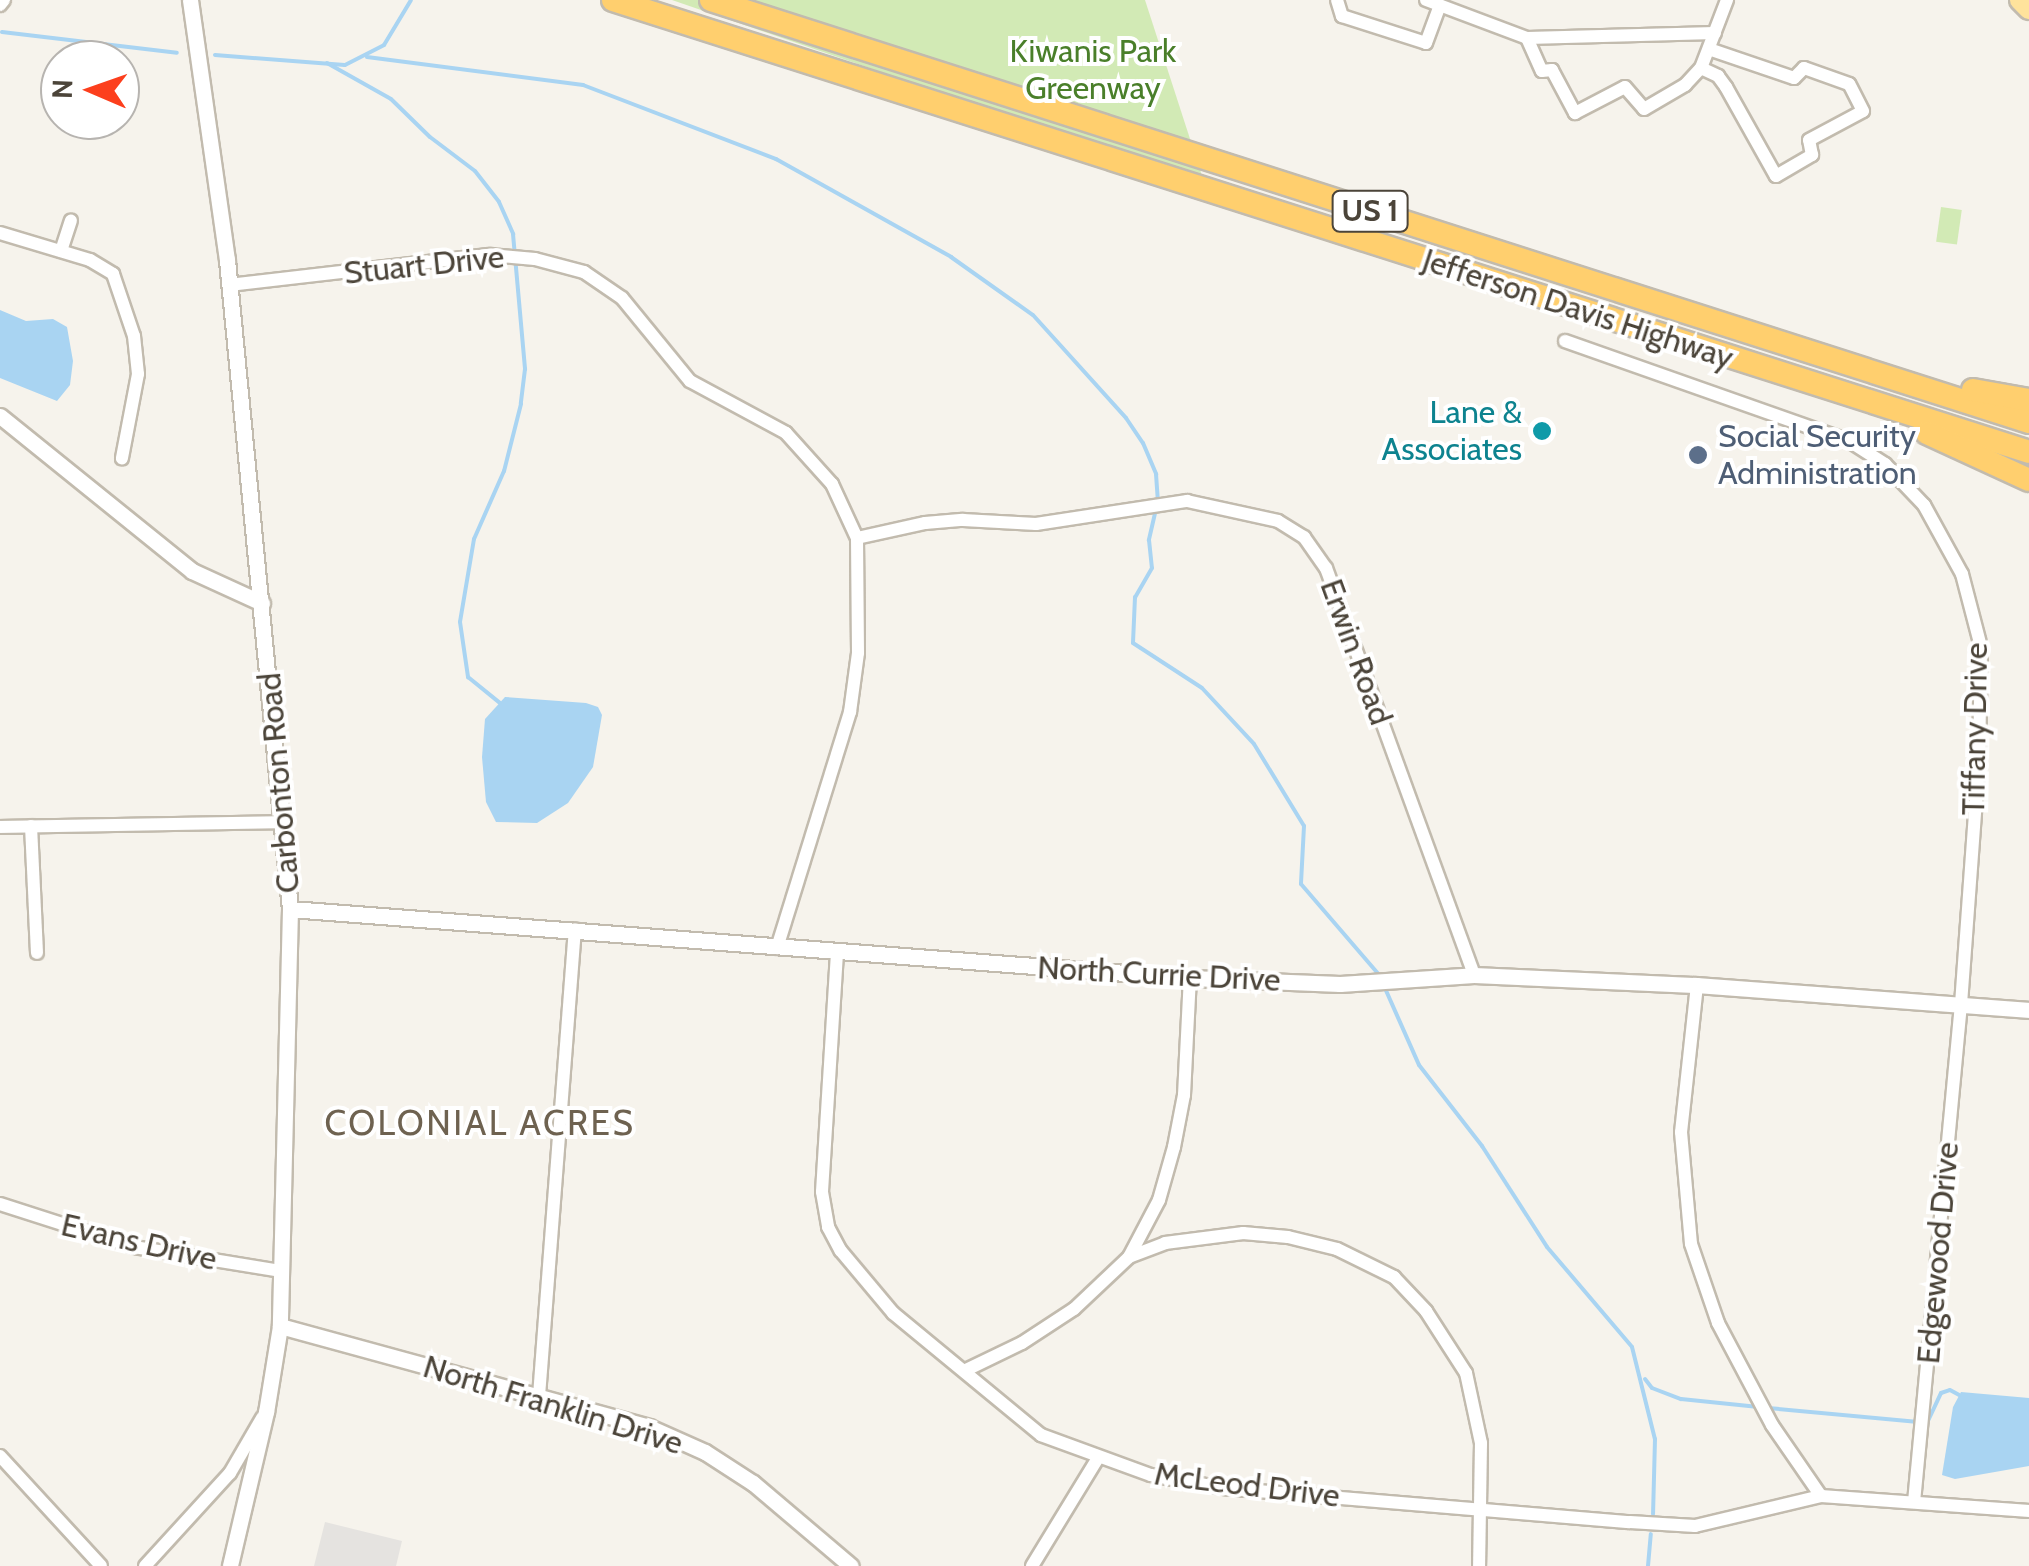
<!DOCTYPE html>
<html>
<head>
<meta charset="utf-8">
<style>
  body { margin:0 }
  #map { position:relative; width:2029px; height:1566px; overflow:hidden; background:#f6f3ec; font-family:Cabin,sans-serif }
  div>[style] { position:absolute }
  .green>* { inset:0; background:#d2eab5; transform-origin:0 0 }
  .parking>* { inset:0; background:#e5e3e0 }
  .water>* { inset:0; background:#a9d4f2 }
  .stream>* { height:4px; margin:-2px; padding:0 2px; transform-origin:2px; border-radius:2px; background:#a9d4f2 }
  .roads { filter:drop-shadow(2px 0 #c2bbae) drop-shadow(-2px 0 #c2bbae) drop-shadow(0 2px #c2bbae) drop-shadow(0 -2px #c2bbae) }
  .minor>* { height:12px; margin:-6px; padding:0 6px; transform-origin:6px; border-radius:6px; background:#fff }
  .tertiary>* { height:15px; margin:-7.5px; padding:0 7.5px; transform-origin:7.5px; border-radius:7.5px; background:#fff }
  .primary>* { height:20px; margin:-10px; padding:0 10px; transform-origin:10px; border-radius:10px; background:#ffe39c }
  .motorway>* { height:22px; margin:-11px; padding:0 11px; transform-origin:11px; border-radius:11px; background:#ffcf6e }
  .dots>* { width:28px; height:28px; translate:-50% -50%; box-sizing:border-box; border:5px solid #fff; border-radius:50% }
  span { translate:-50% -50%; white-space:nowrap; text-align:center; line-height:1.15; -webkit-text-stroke:8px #fff; paint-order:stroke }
  .shield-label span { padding:2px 8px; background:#fff; border:2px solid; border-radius:8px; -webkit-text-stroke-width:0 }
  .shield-label { font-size:30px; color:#4b4439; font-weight:700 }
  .park-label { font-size:32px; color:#4a7f2a }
  .street-label { font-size:32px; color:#4b4439 }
  .culture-label { font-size:32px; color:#0d838f }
  .right { translate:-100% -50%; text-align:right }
  .service-label { font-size:32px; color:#4e5e75 }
  .left { translate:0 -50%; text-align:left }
  .neighbourhood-label { font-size:35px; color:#6e6250; letter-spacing:2.5px }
  .north { position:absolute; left:40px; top:40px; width:100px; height:100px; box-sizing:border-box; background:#fff; border:2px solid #b7b4b0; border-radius:50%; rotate:272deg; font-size:28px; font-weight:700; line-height:40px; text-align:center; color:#4b4439 }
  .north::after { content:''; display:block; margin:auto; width:35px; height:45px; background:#fc3f1d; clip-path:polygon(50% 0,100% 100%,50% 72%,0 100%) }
</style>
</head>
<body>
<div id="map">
  <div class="green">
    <i style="clip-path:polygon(672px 0,1145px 0,1203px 179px,983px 107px)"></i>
    <i style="left:1941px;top:207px;width:21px;height:35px;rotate:8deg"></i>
  </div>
  <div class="parking">
    <i style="clip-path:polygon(325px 1522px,402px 1541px,396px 1566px,314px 1566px)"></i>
  </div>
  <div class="water">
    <i style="clip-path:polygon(0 310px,26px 321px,53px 319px,67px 327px,73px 361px,70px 385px,57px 401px,0 378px)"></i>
    <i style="clip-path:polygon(505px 697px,586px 703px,598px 707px,602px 715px,593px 767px,568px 803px,537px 823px,496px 822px,486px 802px,482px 757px,485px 719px)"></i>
    <i style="clip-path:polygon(1961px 1392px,2029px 1398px,2029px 1466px,1955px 1479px,1942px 1475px,1953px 1407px)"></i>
  </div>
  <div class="stream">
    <i style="left:2px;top:32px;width:176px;rotate:6.8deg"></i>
    <i style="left:215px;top:55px;width:130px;rotate:4.4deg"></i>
    <i style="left:345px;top:65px;width:44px;rotate:-27.1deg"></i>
    <i style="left:384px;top:45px;width:52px;rotate:-59deg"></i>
    <i style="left:367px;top:57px;width:218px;rotate:7.4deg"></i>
    <i style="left:583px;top:85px;width:207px;rotate:21deg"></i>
    <i style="left:776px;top:159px;width:201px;rotate:29.2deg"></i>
    <i style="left:951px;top:257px;width:100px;rotate:35.3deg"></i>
    <i style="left:1033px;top:315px;width:139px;rotate:47.9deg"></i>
    <i style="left:1126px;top:418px;width:30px;rotate:56deg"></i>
    <i style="left:1143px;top:443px;width:34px;rotate:67deg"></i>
    <i style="left:1156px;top:474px;width:26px;rotate:86deg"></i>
    <i style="left:327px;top:63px;width:73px;rotate:29.4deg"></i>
    <i style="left:391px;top:99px;width:54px;rotate:44.3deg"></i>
    <i style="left:430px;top:137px;width:56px;rotate:37.1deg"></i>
    <i style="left:475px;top:171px;width:39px;rotate:52deg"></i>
    <i style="left:499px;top:202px;width:35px;rotate:66deg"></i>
    <i style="left:513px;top:234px;width:136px;rotate:84.9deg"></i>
    <i style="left:525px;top:369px;width:35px;rotate:97deg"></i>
    <i style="left:521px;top:404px;width:69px;rotate:104.2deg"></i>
    <i style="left:504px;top:471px;width:74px;rotate:113.8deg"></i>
    <i style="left:474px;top:539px;width:84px;rotate:99.6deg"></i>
    <i style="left:460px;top:622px;width:56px;rotate:81.7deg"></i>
    <i style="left:468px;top:677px;width:41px;rotate:39.1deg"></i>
    <i style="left:1156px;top:509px;width:32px;rotate:103deg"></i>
    <i style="left:1149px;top:540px;width:28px;rotate:84deg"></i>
    <i style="left:1152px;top:568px;width:34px;rotate:120deg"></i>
    <i style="left:1135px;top:597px;width:46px;rotate:92.5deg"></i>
    <i style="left:1133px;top:643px;width:82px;rotate:33.1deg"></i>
    <i style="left:1202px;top:688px;width:76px;rotate:47.1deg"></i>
    <i style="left:1254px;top:744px;width:96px;rotate:58.6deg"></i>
    <i style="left:1304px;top:826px;width:58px;rotate:93deg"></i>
    <i style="left:1301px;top:884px;width:123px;rotate:49.3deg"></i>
    <i style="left:1384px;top:986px;width:86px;rotate:66.1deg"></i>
    <i style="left:1419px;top:1065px;width:103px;rotate:52.1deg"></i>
    <i style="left:1482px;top:1146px;width:120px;rotate:57.2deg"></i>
    <i style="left:1547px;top:1247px;width:131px;rotate:49.6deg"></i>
    <i style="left:1632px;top:1347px;width:95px;rotate:76deg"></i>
    <i style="left:1655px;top:1439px;width:75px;rotate:91.5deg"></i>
    <i style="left:1645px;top:1379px;width:11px;rotate:52deg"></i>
    <i style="left:1652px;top:1388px;width:31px;rotate:21deg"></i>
    <i style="left:1681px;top:1399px;width:78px;rotate:5.9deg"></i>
    <i style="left:1768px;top:1408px;width:151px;rotate:5.3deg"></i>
    <i style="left:1927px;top:1423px;width:33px;rotate:-65deg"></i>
    <i style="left:1941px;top:1393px;width:9px;rotate:-18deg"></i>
    <i style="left:1950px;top:1390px;width:10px;rotate:29deg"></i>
    <i style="left:1648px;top:1566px;width:32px;rotate:-85deg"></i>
  </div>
  <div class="roads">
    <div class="minor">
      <i style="left:1337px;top:0;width:17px;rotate:73deg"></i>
      <i style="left:1342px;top:16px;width:88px;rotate:17.8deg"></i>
      <i style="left:1426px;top:43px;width:40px;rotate:-69.8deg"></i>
      <i style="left:1426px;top:0;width:108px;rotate:20.6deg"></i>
      <i style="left:1527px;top:38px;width:188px;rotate:-1.5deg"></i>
      <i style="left:0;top:5px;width:6px;rotate:-51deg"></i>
      <i style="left:1527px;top:38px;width:36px;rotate:66deg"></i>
      <i style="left:1542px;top:71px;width:10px;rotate:-6deg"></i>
      <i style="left:1552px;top:70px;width:49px;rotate:61.9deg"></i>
      <i style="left:1575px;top:113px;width:56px;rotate:-27.5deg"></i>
      <i style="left:1625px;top:87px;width:29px;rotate:49deg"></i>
      <i style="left:1644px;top:109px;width:48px;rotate:-30.3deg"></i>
      <i style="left:1685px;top:85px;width:23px;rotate:-47deg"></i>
      <i style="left:1701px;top:68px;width:73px;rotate:-69.1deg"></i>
      <i style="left:1701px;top:68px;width:19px;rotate:25deg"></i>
      <i style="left:1718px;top:76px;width:14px;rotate:54deg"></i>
      <i style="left:1726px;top:87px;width:102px;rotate:60.7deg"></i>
      <i style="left:1776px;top:176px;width:42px;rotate:-30.3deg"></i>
      <i style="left:1812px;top:155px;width:15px;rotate:-101deg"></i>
      <i style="left:1809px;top:140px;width:61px;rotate:-28.2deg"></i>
      <i style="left:1863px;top:111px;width:30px;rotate:-117deg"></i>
      <i style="left:1849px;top:84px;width:48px;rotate:-160.4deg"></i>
      <i style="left:1804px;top:68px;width:14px;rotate:135deg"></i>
      <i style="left:1794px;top:78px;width:90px;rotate:-161.2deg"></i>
      <i style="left:0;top:233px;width:94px;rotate:16.7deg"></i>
      <i style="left:90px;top:260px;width:27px;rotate:31deg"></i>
      <i style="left:113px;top:274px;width:65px;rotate:71.3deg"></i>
      <i style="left:134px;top:336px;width:38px;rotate:84deg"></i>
      <i style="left:138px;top:374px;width:86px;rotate:100.8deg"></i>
      <i style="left:61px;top:251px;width:32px;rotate:-72deg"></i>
      <i style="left:229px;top:285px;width:263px;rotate:-6.6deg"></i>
      <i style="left:490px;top:255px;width:45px;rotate:5.1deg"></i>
      <i style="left:535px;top:259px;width:51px;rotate:14.9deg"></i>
      <i style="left:584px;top:272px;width:46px;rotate:34.4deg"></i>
      <i style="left:622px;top:298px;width:107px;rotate:50.7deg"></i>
      <i style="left:690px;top:381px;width:109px;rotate:28.4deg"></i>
      <i style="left:786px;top:433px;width:69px;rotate:48deg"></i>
      <i style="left:832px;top:484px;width:60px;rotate:65.2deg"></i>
      <i style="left:857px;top:538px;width:115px;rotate:89.5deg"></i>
      <i style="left:858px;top:653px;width:60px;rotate:97.7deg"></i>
      <i style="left:850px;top:712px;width:247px;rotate:107.2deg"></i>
      <i style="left:1565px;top:341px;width:301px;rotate:19.4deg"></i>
      <i style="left:1849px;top:441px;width:43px;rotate:32.6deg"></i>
      <i style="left:1885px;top:464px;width:57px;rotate:46.4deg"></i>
      <i style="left:1924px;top:505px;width:79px;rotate:61.2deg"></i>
      <i style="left:1962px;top:574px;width:75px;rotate:75.4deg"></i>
      <i style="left:1981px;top:647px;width:112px;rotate:91deg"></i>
      <i style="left:1979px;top:759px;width:246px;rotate:94.2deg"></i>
      <i style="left:1961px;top:1004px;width:500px;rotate:95.39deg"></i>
      <i style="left:857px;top:538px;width:70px;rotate:-12.4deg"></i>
      <i style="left:925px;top:523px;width:38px;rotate:-5deg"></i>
      <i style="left:963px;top:520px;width:73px;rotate:3.1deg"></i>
      <i style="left:1036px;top:524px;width:153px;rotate:-8.7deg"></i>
      <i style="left:1187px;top:501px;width:93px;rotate:12.4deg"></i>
      <i style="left:1278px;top:521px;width:31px;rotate:32deg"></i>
      <i style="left:1304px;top:537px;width:38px;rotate:55deg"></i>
      <i style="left:1326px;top:568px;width:433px;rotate:70deg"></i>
      <i style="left:31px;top:826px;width:127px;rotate:87.3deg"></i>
      <i style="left:0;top:827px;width:285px;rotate:-1deg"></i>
      <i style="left:837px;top:953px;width:239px;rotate:93.6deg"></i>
      <i style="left:822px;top:1192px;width:36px;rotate:80deg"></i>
      <i style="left:828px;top:1227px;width:27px;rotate:62deg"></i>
      <i style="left:841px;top:1251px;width:81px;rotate:50deg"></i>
      <i style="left:893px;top:1313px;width:192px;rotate:39.5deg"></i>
      <i style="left:1041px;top:1435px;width:117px;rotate:20deg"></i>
      <i style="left:1151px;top:1475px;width:72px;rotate:10.4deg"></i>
      <i style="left:1222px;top:1488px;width:409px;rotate:4.8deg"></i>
      <i style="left:1630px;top:1522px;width:65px;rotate:3.5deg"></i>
      <i style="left:1695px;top:1526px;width:130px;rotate:-13.4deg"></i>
      <i style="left:1821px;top:1496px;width:209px;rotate:4.1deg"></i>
      <i style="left:1697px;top:985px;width:148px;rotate:96.2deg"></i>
      <i style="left:1681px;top:1132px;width:112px;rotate:84.9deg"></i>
      <i style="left:1691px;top:1244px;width:83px;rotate:71.1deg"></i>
      <i style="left:1718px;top:1323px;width:115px;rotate:62.1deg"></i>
      <i style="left:1772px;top:1425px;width:86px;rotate:55.4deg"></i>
      <i style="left:0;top:1204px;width:141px;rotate:17.8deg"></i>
      <i style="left:134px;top:1247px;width:148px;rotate:9.3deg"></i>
      <i style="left:1129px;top:1257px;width:39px;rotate:-21deg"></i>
      <i style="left:1165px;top:1243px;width:79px;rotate:-7.3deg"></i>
      <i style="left:1243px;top:1233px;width:45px;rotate:5.1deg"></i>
      <i style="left:1288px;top:1237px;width:50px;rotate:13.8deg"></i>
      <i style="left:1337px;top:1249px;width:64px;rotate:26.2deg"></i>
      <i style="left:1394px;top:1277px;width:47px;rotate:46.7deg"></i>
      <i style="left:1426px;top:1311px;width:74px;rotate:57.2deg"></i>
      <i style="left:1466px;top:1373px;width:72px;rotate:77.9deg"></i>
      <i style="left:1481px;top:1443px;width:123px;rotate:90.9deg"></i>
      <i style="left:964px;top:1371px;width:64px;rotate:-25.8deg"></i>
      <i style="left:1022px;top:1343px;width:62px;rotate:-33.2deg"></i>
      <i style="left:1074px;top:1309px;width:76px;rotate:-43.4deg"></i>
      <i style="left:1129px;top:1257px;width:64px;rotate:-62.2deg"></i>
      <i style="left:1159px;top:1200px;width:55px;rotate:-74.2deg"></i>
      <i style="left:1174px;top:1147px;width:53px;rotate:-79.1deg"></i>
      <i style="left:1184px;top:1095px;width:117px;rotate:-87.1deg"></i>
      <i style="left:539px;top:1396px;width:468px;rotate:-85.6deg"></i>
      <i style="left:0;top:1456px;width:149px;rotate:47.4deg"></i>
      <i style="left:145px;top:1566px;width:126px;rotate:-47.6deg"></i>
      <i style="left:230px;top:1473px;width:64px;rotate:-59.8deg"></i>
      <i style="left:1032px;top:1566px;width:127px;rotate:-58.6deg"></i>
    </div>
    <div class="tertiary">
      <i style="left:190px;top:0;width:263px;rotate:81.9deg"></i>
      <i style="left:227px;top:260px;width:652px;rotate:84.46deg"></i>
      <i style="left:290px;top:909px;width:417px;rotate:91.4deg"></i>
      <i style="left:280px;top:1326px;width:87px;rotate:99.2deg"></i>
      <i style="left:266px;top:1412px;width:158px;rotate:103.2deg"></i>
      <i style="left:0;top:416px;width:247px;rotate:38.9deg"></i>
      <i style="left:192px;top:571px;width:77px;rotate:24.6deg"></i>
      <i style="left:290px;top:909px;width:903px;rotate:4.38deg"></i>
      <i style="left:1190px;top:978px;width:150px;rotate:2.3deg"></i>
      <i style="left:1340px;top:984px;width:134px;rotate:-3.8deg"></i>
      <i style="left:1474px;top:975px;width:223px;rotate:2.6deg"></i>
      <i style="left:1697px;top:985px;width:333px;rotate:4.3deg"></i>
      <i style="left:280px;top:1326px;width:383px;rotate:15.3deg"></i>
      <i style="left:649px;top:1427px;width:61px;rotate:24.1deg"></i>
      <i style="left:705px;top:1452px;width:57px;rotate:32.9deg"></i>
      <i style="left:753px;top:1483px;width:128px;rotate:40.3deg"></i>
    </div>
    <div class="primary">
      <i style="left:2020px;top:0;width:13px;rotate:45deg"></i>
    </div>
    <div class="motorway">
      <i style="left:613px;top:0;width:1486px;rotate:17.7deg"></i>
      <i style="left:711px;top:0;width:1384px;rotate:17.75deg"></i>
      <i style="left:1973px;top:390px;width:57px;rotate:10.1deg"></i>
      <i style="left:1927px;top:433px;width:112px;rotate:24.7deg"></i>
    </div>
  </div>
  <div class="dots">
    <i style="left:1542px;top:431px;background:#0f9aa8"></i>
    <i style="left:1698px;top:455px;background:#5c6f8a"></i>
  </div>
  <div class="shield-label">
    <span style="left:1370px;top:211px">US 1</span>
  </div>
  <div class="park-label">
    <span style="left:1093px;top:70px">Kiwanis Park<br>Greenway</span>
  </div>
  <div class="street-label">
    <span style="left:424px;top:265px;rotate:-6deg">Stuart Drive</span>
    <span style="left:1578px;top:309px;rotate:18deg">Jefferson Davis Highway</span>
    <span style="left:1356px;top:652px;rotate:70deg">Erwin Road</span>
    <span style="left:1975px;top:729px;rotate:-89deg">Tiffany Drive</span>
    <span style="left:279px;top:783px;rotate:-95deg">Carbonton Road</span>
    <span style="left:1159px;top:974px;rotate:3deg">North Currie Drive</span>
    <span style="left:139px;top:1242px;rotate:13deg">Evans Drive</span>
    <span style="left:1938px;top:1253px;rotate:-85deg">Edgewood Drive</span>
    <span style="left:553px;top:1405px;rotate:17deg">North Franklin Drive</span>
    <span style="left:1247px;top:1485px;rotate:7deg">McLeod Drive</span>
  </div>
  <div class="culture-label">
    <span class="right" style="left:1522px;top:431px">Lane &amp;<br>Associates</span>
  </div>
  <div class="service-label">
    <span class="left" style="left:1718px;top:455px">Social Security<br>Administration</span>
  </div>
  <div class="neighbourhood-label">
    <span style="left:480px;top:1123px">COLONIAL ACRES</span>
  </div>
  <div class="north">N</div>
</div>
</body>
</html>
